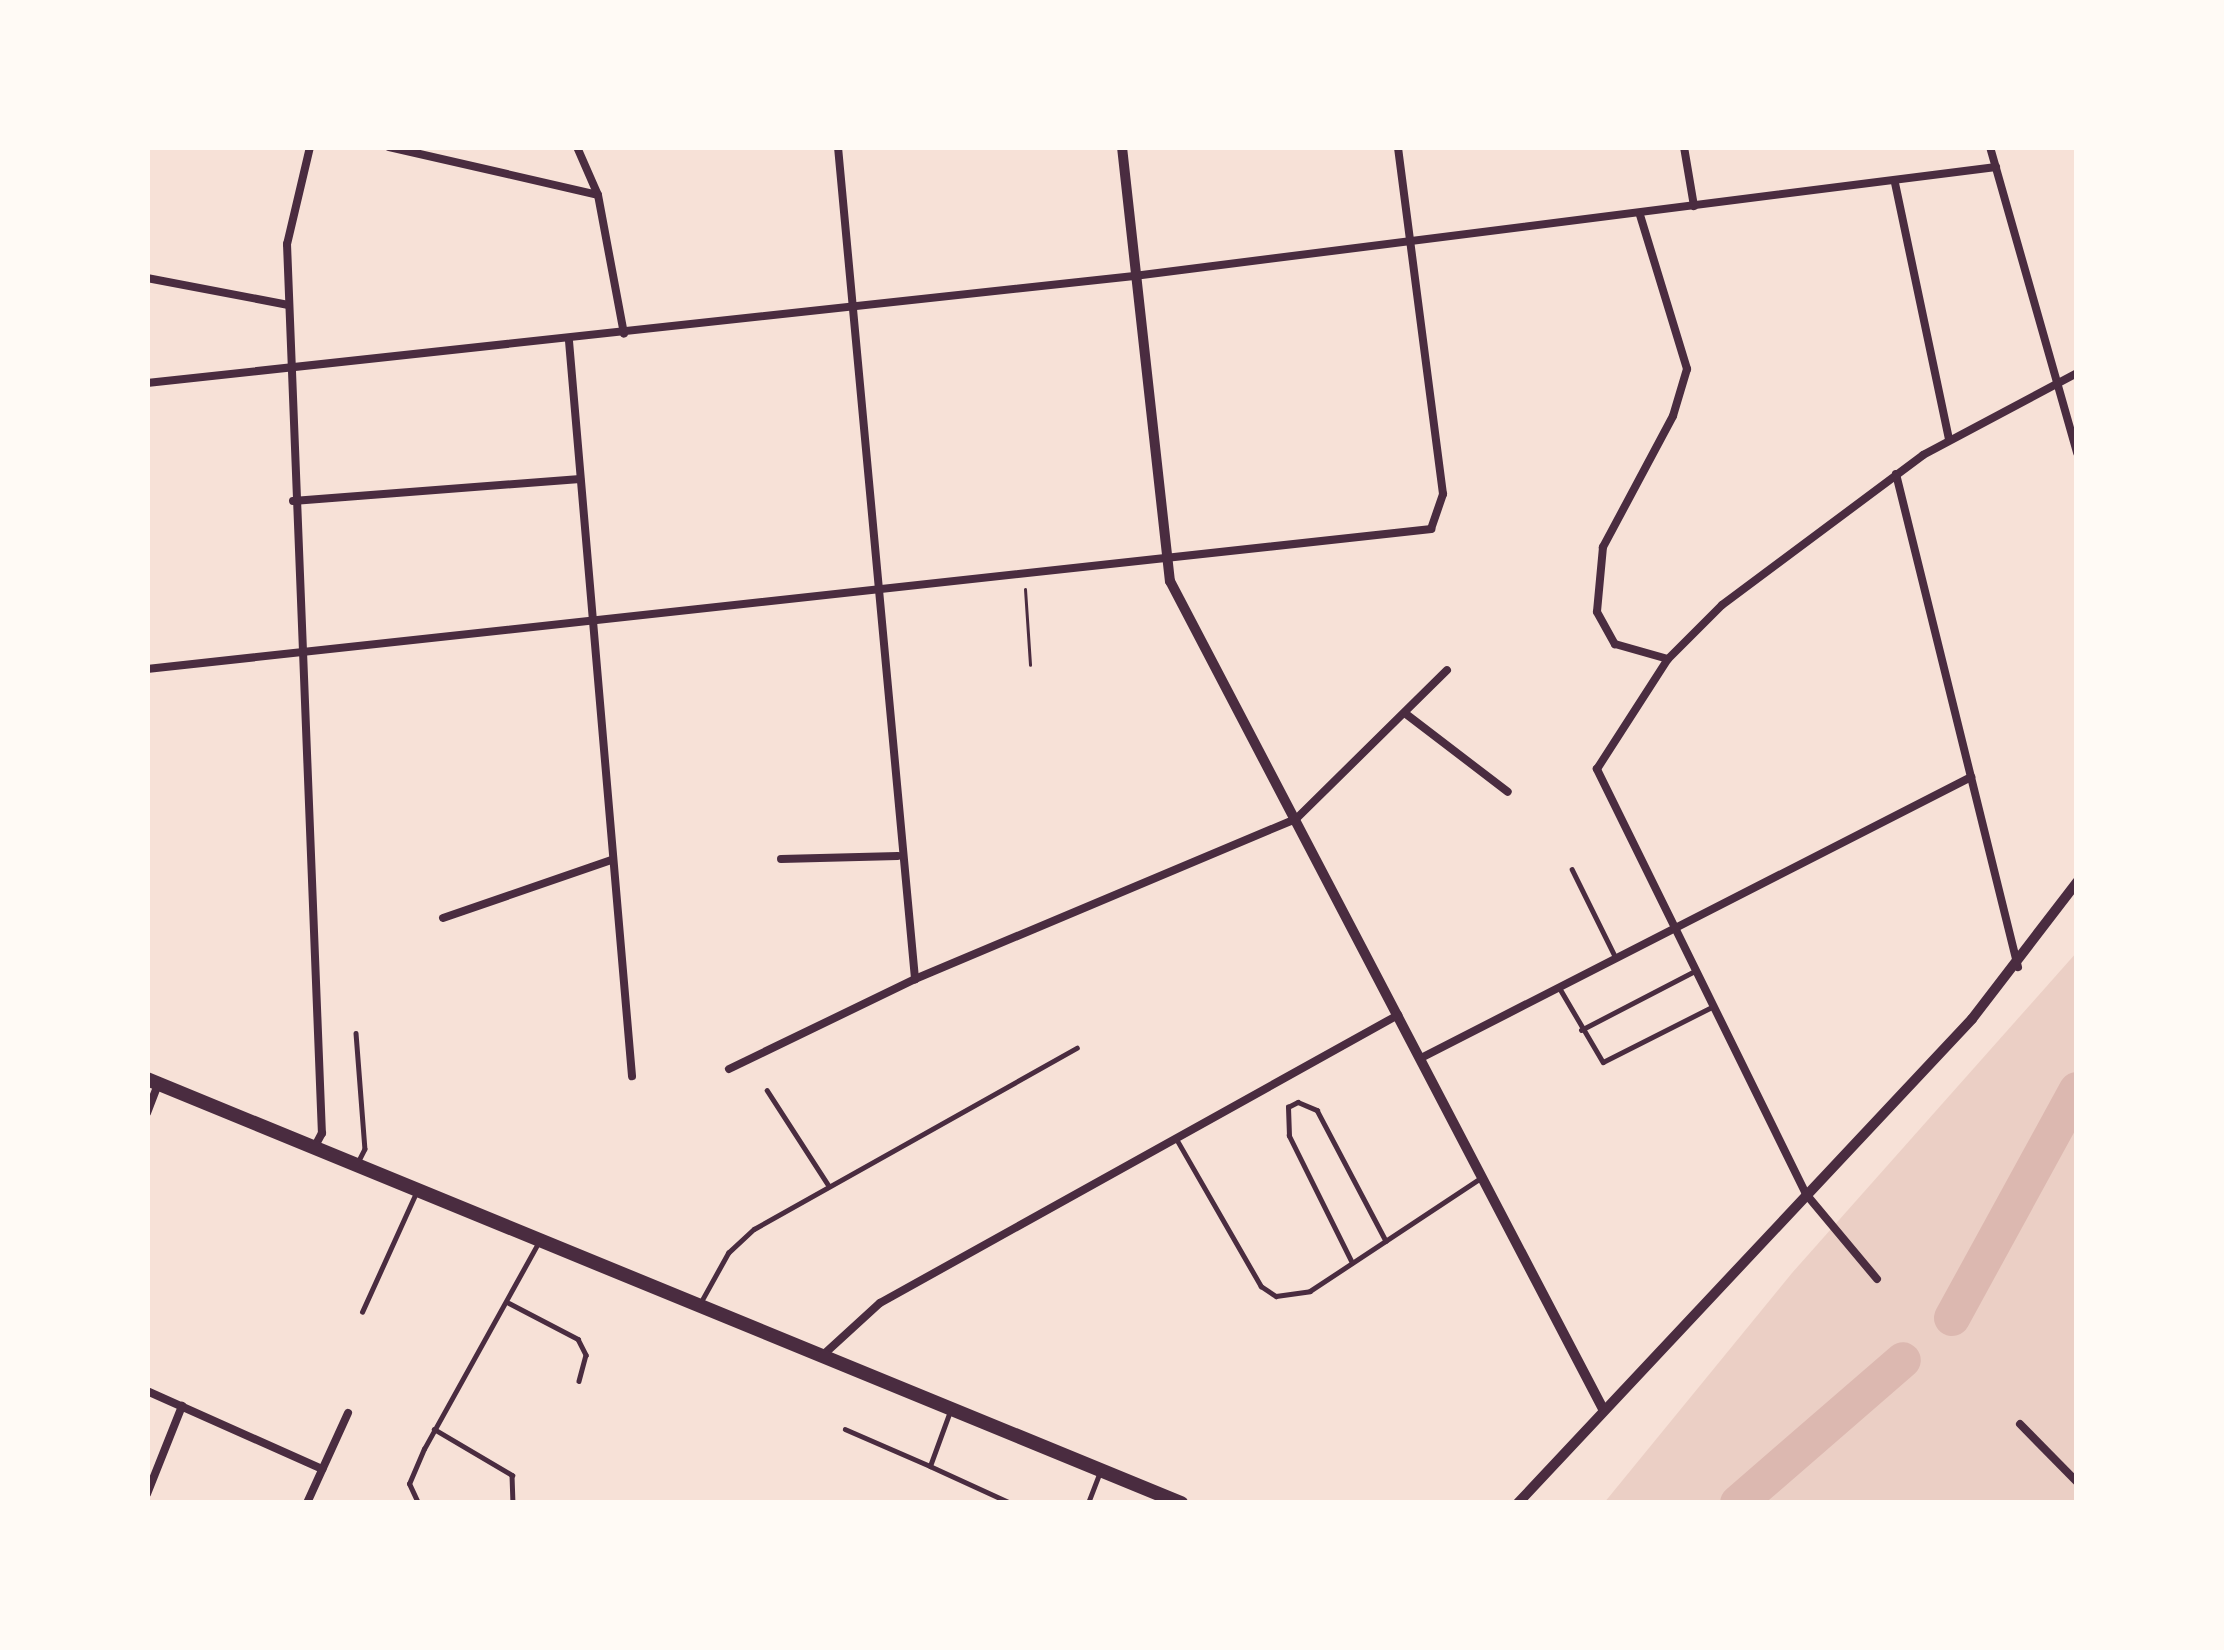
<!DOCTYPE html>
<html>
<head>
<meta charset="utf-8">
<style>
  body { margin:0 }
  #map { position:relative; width:2224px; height:1650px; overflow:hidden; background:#f7e1d7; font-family:"PT Sans",sans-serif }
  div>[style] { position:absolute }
  .green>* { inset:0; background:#ebcfc5 }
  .river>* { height:36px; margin:-18px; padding:0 18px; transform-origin:18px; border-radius:18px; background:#dcb8b0 }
  .path>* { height:3px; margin:-1.5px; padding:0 1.5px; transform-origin:1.5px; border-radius:1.5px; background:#4a2c40 }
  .service>* { height:4.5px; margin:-2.25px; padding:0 2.25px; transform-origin:2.25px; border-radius:2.25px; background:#4a2c40 }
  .minor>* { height:8px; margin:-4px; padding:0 4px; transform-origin:4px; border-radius:4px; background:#4a2c40 }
  .tertiary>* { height:10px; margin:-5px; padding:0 5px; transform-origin:5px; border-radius:5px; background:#4a2c40 }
  .primary>* { height:14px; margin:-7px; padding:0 7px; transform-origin:7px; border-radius:7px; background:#4a2c40 }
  span { translate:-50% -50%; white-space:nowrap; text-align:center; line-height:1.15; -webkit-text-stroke:12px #fffaf5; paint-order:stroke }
  .frame { position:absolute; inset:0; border:150px solid #fffaf5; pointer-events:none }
</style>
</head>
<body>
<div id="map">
  <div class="green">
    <i style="clip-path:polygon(2077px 952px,2077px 1503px,1604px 1503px,1792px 1273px)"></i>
  </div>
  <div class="river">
    <i style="left:1952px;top:1318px;width:260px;rotate:-61.3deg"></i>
    <i style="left:1738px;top:1503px;width:218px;rotate:-40.9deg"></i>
  </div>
  <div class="path">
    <i style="left:1025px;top:589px;width:76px;rotate:86.2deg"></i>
  </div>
  <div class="service">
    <i style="left:1572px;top:869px;width:99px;rotate:63.7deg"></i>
    <i style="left:1559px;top:987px;width:87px;rotate:59.6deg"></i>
    <i style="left:1603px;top:1062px;width:122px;rotate:-26.8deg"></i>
    <i style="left:1581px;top:1030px;width:126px;rotate:-27.4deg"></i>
    <i style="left:356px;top:1033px;width:116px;rotate:85.6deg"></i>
    <i style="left:365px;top:1149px;width:16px;rotate:117deg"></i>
    <i style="left:767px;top:1090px;width:114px;rotate:57.1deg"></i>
    <i style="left:1176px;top:1138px;width:171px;rotate:60.1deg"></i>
    <i style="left:1261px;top:1286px;width:18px;rotate:34deg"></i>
    <i style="left:1276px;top:1296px;width:34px;rotate:-8deg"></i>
    <i style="left:1310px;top:1291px;width:203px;rotate:-33.5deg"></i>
    <i style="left:1352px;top:1263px;width:142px;rotate:-116.4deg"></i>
    <i style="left:1289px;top:1136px;width:29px;rotate:-92deg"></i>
    <i style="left:1288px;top:1107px;width:11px;rotate:-27deg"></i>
    <i style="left:1298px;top:1102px;width:21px;rotate:23deg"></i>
    <i style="left:1317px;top:1110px;width:148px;rotate:62.2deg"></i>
    <i style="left:702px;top:1300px;width:54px;rotate:-61deg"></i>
    <i style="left:728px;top:1253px;width:35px;rotate:-43deg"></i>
    <i style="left:754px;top:1229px;width:370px;rotate:-29.3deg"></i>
    <i style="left:509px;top:1303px;width:78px;rotate:27.6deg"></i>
    <i style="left:578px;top:1339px;width:18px;rotate:63deg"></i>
    <i style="left:586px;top:1355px;width:27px;rotate:105deg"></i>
    <i style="left:362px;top:1312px;width:128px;rotate:-65.6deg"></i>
    <i style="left:434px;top:1429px;width:91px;rotate:30.5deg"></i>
    <i style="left:512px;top:1475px;width:28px;rotate:88deg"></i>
    <i style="left:845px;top:1429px;width:93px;rotate:23.5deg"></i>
    <i style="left:930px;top:1466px;width:55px;rotate:-69.9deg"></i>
    <i style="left:930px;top:1466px;width:89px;rotate:24.6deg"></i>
    <i style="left:418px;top:1503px;width:21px;rotate:-115deg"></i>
    <i style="left:409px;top:1484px;width:38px;rotate:-67deg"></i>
    <i style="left:424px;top:1449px;width:233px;rotate:-61deg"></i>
    <i style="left:1088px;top:1503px;width:30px;rotate:-69deg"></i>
  </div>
  <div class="minor">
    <i style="left:310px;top:147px;width:100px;rotate:103.3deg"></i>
    <i style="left:287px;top:244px;width:890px;rotate:87.75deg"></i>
    <i style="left:322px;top:1133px;width:15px;rotate:118deg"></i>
    <i style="left:389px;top:147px;width:214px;rotate:12.9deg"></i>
    <i style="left:577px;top:147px;width:52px;rotate:66.4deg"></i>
    <i style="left:598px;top:195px;width:141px;rotate:79.4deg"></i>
    <i style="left:838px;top:147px;width:836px;rotate:84.71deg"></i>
    <i style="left:1684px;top:147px;width:60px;rotate:80.4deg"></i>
    <i style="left:1990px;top:147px;width:318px;rotate:74.1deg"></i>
    <i style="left:1895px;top:183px;width:262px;rotate:78.1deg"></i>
    <i style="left:1640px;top:215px;width:161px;rotate:73deg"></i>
    <i style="left:1687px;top:369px;width:49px;rotate:106.6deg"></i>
    <i style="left:1673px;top:416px;width:149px;rotate:118.1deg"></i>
    <i style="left:1603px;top:547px;width:65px;rotate:95.3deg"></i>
    <i style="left:1597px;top:612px;width:37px;rotate:61deg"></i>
    <i style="left:1615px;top:644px;width:55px;rotate:15.8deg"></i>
    <i style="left:147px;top:278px;width:144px;rotate:10.8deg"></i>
    <i style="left:569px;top:341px;width:738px;rotate:85.1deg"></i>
    <i style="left:147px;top:383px;width:993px;rotate:-6.19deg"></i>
    <i style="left:1134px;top:276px;width:869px;rotate:-7.21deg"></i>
    <i style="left:1896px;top:474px;width:508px;rotate:76.1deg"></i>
    <i style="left:293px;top:501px;width:288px;rotate:-4.4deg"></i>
    <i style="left:147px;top:669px;width:1292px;rotate:-6.22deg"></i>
    <i style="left:1431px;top:529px;width:37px;rotate:-71deg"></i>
    <i style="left:1443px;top:494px;width:350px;rotate:-97.4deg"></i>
    <i style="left:1406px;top:714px;width:128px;rotate:37.4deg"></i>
    <i style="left:781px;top:859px;width:117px;rotate:-1.5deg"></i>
    <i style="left:443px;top:918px;width:178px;rotate:-19deg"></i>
    <i style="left:1421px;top:1058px;width:618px;rotate:-27.06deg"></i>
    <i style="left:729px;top:1069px;width:207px;rotate:-25.8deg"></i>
    <i style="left:915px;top:979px;width:413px;rotate:-22.8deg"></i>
    <i style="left:1296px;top:819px;width:212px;rotate:-44.6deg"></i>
    <i style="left:147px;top:1113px;width:30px;rotate:-69deg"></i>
    <i style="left:1877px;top:1279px;width:111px;rotate:-129.9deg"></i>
    <i style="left:1806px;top:1194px;width:474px;rotate:-116.2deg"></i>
    <i style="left:1597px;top:769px;width:131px;rotate:-57.2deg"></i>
    <i style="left:1668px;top:659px;width:76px;rotate:-45deg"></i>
    <i style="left:1722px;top:605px;width:251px;rotate:-36.7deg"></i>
    <i style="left:1923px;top:455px;width:174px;rotate:-28deg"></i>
    <i style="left:823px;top:1355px;width:77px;rotate:-42.4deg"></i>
    <i style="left:880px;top:1303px;width:593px;rotate:-29.07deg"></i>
    <i style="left:147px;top:1391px;width:192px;rotate:24deg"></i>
    <i style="left:2020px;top:1424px;width:81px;rotate:45.5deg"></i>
    <i style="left:147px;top:1494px;width:95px;rotate:-68.3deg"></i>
    <i style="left:307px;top:1503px;width:99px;rotate:-65.5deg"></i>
  </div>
  <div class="tertiary">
    <i style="left:1122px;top:147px;width:437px;rotate:83.7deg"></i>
    <i style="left:1170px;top:581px;width:934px;rotate:62.39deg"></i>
    <i style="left:1518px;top:1503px;width:664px;rotate:-46.83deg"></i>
    <i style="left:1972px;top:1019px;width:173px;rotate:-52.5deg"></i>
  </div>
  <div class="primary">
    <i style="left:147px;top:1079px;width:1118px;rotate:22.3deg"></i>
  </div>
  <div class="frame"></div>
</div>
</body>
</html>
